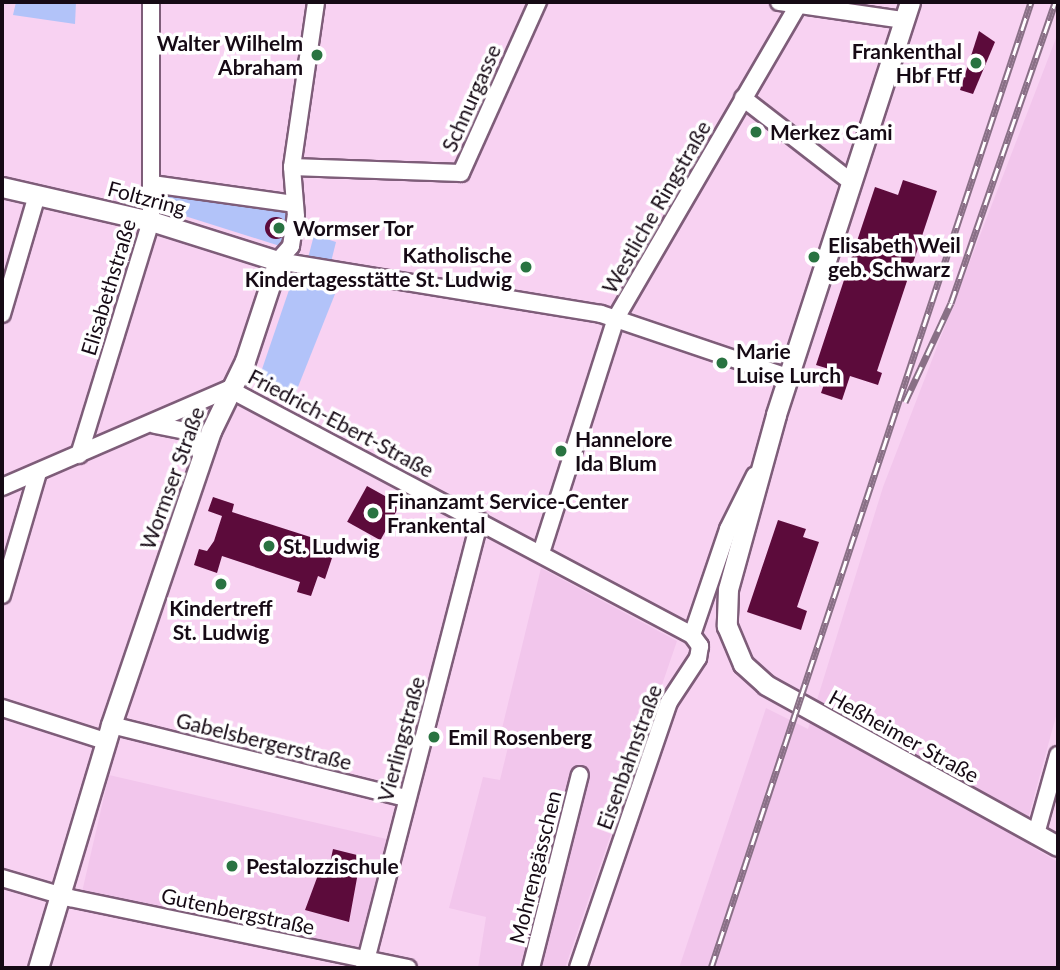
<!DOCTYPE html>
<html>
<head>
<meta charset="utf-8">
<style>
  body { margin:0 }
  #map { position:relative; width:1060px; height:970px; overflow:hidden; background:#f8d2f2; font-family:Lato,sans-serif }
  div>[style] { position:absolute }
  .built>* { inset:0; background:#f2c6ec; transform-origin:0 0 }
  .green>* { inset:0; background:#b2c3f9 }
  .building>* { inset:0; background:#5c0b3b; transform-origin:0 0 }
  .round { border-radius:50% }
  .roads { filter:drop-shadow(2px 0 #7e5d79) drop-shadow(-2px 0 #7e5d79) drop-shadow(0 2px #7e5d79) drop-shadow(0 -2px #7e5d79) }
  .minor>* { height:16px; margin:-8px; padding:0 8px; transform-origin:8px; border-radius:8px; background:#fff }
  .tertiary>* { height:19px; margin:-9.5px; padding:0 9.5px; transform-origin:9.5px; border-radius:9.5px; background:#fff }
  .rail>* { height:7px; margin-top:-3.5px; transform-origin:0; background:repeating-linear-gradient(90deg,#fff 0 13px,#897086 0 26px); box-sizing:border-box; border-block:2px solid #897086 }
  .dots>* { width:19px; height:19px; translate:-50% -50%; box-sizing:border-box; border:4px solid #fff; border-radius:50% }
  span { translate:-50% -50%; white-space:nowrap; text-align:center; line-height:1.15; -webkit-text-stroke:7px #fff; paint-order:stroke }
  .poi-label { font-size:21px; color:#160a15; font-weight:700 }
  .right { translate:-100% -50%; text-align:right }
  .left { translate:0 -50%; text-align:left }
  .street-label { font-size:21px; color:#160a15 }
  .frame { position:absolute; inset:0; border:4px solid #160a15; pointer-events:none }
</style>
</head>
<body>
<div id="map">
  <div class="built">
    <i style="clip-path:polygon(1058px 33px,1058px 709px,1029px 815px,1029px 845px,1058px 862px,1058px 968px,679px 968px,766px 708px,808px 729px,883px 487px)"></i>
    <i style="clip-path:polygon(541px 568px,677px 641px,565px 968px,478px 968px,486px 917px,449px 908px,483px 777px,500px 780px,508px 747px,498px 745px)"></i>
    <i style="left:109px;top:775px;width:285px;height:121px;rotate:13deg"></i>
  </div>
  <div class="green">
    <i style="clip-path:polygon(16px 2px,76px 2px,75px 24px,13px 15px)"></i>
    <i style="clip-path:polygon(171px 190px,286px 210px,290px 214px,283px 247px,169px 211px,162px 199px)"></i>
    <i style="clip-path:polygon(314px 235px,336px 242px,331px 262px,308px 258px)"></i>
    <i style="clip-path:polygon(310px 284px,337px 289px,292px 402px,260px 375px,289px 290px)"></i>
  </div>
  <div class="building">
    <i style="clip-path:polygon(979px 31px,995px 42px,973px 94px,960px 90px)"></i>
    <i style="clip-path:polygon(903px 180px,937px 191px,877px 371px,882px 373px,878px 385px,850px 376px,842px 400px,821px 393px,829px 369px,816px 365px,845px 277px,840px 275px,844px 263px,849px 265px,875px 187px,898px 195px)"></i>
    <i class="round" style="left:265px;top:217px;width:22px;height:22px"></i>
    <i style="left:367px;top:486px;width:38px;height:41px;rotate:29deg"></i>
    <i style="clip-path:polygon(213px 497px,234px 504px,232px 512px,329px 543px,325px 555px,332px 558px,325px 579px,318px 576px,311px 596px,297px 592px,300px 582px,222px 556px,217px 573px,194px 565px,199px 549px,207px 551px,214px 541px,222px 516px,208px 511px)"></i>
    <i style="clip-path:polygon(778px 520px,806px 529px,803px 537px,819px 542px,797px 607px,807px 611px,801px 630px,747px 612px)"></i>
    <i style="clip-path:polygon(333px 849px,361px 856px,349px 922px,305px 910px,318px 875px,327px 877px)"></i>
  </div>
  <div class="roads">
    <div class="minor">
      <i style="left:779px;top:2px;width:125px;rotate:8.3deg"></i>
      <i style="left:743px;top:98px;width:135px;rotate:37.8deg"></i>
      <i style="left:292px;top:167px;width:169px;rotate:2deg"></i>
      <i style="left:461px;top:173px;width:188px;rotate:-65.8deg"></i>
      <i style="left:152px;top:184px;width:143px;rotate:8deg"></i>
      <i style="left:278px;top:261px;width:327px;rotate:9.3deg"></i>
      <i style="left:601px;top:314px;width:196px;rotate:18.7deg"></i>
      <i style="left:278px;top:261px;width:20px;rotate:-49deg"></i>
      <i style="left:291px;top:246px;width:30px;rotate:-81deg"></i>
      <i style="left:296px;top:216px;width:49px;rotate:-94.7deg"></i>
      <i style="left:292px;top:167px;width:167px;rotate:-81.7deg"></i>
      <i style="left:2px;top:314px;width:124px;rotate:-73.6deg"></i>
      <i style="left:155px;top:425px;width:32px;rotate:11deg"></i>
      <i style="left:186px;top:431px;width:13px;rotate:39deg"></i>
      <i style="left:196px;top:439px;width:21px;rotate:73deg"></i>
      <i style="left:79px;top:455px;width:245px;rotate:-72.9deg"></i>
      <i style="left:151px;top:221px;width:219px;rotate:-90deg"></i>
      <i style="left:2px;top:487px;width:247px;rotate:-23.4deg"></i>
      <i style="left:229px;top:389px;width:524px;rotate:27.98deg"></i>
      <i style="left:692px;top:635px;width:14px;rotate:54deg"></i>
      <i style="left:700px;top:646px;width:12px;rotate:99deg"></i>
      <i style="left:698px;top:658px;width:53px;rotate:123.4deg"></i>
      <i style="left:669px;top:702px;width:281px;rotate:108.9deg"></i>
      <i style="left:541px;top:553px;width:247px;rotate:-72.3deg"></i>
      <i style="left:616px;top:318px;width:366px;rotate:-59.8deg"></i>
      <i style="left:2px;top:595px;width:127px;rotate:-73.6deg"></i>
      <i style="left:692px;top:635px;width:112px;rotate:-71.2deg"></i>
      <i style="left:728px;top:529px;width:60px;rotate:-63.4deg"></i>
      <i style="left:2px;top:708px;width:108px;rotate:17.8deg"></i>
      <i style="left:111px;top:725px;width:305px;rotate:13.9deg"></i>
      <i style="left:1036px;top:834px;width:82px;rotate:-74.4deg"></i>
      <i style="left:2px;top:878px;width:71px;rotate:16.4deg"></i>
      <i style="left:70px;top:898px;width:345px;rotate:11.7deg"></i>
      <i style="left:364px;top:968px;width:462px;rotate:-75.5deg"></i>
      <i style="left:531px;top:968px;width:199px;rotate:-75.8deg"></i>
    </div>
    <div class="tertiary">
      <i style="left:910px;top:2px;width:434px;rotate:108deg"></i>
      <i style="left:776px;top:415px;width:180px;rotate:105.4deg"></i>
      <i style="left:728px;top:589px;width:37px;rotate:92deg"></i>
      <i style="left:727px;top:626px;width:41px;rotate:67.2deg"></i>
      <i style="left:743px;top:664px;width:31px;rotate:42deg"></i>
      <i style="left:766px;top:685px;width:333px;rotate:28.9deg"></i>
      <i style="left:2px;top:187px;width:153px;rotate:12.9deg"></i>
      <i style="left:151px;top:221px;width:133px;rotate:17.5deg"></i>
      <i style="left:278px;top:261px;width:105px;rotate:108.3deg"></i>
      <i style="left:245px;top:361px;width:78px;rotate:115.9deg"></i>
      <i style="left:211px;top:431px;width:311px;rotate:108.8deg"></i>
      <i style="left:111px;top:725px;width:254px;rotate:106.7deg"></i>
    </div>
  </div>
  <div class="rail">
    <i style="left:905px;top:402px;width:109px;rotate:-65.1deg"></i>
    <i style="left:951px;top:303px;width:318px;rotate:-70.9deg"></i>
    <i style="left:711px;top:968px;width:1018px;rotate:-71.67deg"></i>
  </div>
  <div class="dots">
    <i style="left:317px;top:55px;background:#297341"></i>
    <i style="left:976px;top:63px;background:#297341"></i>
    <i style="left:756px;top:132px;background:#297341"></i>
    <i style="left:279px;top:228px;background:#297341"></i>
    <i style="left:814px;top:257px;background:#297341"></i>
    <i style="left:526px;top:267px;background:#297341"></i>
    <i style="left:722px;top:363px;background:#297341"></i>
    <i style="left:561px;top:451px;background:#297341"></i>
    <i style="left:373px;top:513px;background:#297341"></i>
    <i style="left:269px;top:546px;background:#297341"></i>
    <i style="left:221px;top:584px;background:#297341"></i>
    <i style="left:434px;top:737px;background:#297341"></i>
    <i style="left:232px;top:866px;background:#297341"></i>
  </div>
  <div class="poi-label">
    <span class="right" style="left:303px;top:55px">Walter Wilhelm<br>Abraham</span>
    <span class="right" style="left:962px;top:63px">Frankenthal<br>Hbf Ftf</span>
    <span class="left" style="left:770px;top:132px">Merkez Cami</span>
    <span class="left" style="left:293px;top:228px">Wormser Tor</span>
    <span class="left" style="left:828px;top:257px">Elisabeth Weil<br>geb. Schwarz</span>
    <span class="right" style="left:512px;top:267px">Katholische<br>Kindertagesstätte St. Ludwig</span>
    <span class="left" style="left:736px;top:363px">Marie<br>Luise Lurch</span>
    <span class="left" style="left:575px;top:451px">Hannelore<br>Ida Blum</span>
    <span class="left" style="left:387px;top:513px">Finanzamt Service-Center<br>Frankental</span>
    <span class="left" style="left:283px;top:546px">St. Ludwig</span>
    <span style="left:221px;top:620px">Kindertreff<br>St. Ludwig</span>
    <span class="left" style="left:448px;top:737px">Emil Rosenberg</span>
    <span class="left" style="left:246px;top:866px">Pestalozzischule</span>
  </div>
  <div class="street-label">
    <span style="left:471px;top:98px;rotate:-66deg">Schnurgasse</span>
    <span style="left:147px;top:198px;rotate:15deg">Foltzring</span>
    <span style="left:656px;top:207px;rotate:-60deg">Westliche Ringstraße</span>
    <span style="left:108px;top:287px;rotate:-73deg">Elisabethstraße</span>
    <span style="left:341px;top:423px;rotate:28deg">Friedrich-Ebert-Straße</span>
    <span style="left:172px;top:478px;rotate:-70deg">Wormser Straße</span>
    <span style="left:904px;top:736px;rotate:29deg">Heßheimer Straße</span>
    <span style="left:401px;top:739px;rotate:-75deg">Vierlingstraße</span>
    <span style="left:264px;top:741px;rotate:14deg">Gabelsbergerstraße</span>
    <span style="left:629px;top:757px;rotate:-70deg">Eisenbahnstraße</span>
    <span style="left:535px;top:867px;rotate:-76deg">Mohrengässchen</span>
    <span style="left:238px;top:911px;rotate:12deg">Gutenbergstraße</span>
  </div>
  <div class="frame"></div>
</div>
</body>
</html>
